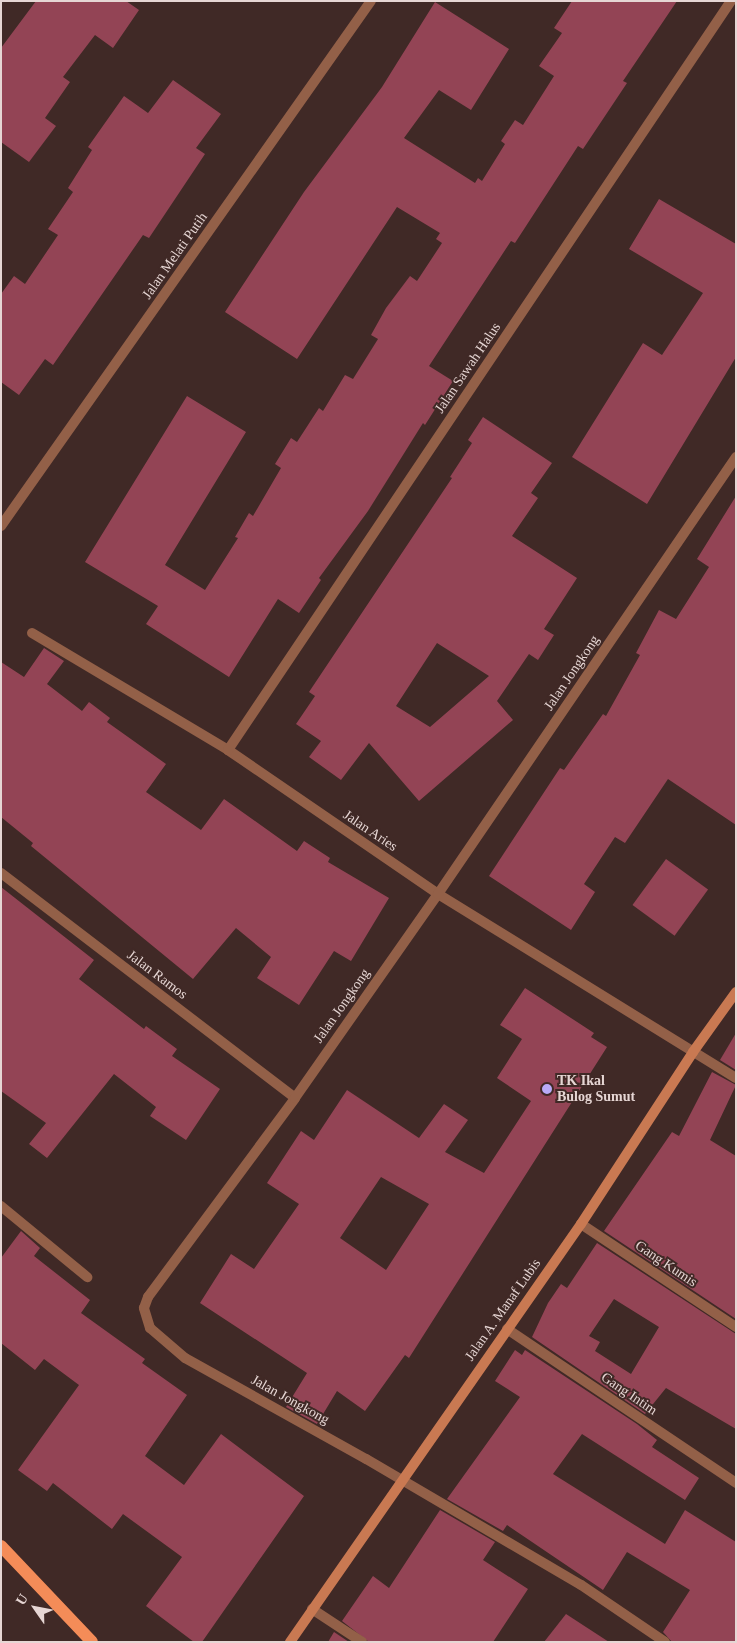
<!DOCTYPE html>
<html>
<head>
<meta charset="utf-8">
<style>
  body { margin:0 }
  #map { position:relative; width:737px; height:1643px; overflow:hidden; background:#402926; font-family:Georgia,serif }
  div>[style] { position:absolute }
  .building>* { inset:0; background:#934455; transform-origin:0 0 }
  .street>* { height:10px; margin:-5px; padding:0 5px; transform-origin:5px; border-radius:5px; background:#936048 }
  .secondary>* { height:10px; margin:-5px; padding:0 5px; transform-origin:5px; border-radius:5px; background:#c97952 }
  .primary>* { height:12px; margin:-6px; padding:0 6px; transform-origin:6px; border-radius:6px; background:#f48c58 }
  .dots>* { width:14px; height:14px; translate:-50% -50%; box-sizing:border-box; border:2px solid #402926; border-radius:50% }
  span { translate:-50% -50%; white-space:nowrap; text-align:center; line-height:1.15; -webkit-text-stroke:4px #402926; paint-order:stroke }
  .street-label { font-size:14px; color:#e6d6d4 }
  .poi-label { font-size:14px; color:#e6d6d4; font-weight:700 }
  .left { translate:0 -50%; text-align:left }
  .frame { position:absolute; inset:0; border:2px solid #e6d6d4; pointer-events:none }
  .north { position:absolute; left:10px; top:1583px; width:50px; height:50px; -webkit-text-stroke:4px #402926; paint-order:stroke; rotate:303deg; font-size:14px; font-weight:700; line-height:20px; text-align:center; color:#e6d6d4 }
  .north::after { content:''; display:block; margin:auto; width:18px; height:22px; background:#e6d6d4; clip-path:polygon(50% 0,100% 100%,50% 72%,0 100%) }
</style>
</head>
<body>
<div id="map">
  <div class="building">
    <i style="clip-path:polygon(36px 1px,126px 1px,139px 10px,113px 48px,95px 35px,63px 77px,70px 82px,45px 118px,56px 126px,29px 162px,1px 142px,1px 48px)"></i>
    <i style="clip-path:polygon(572px 1px,677px 1px,623px 81px,627px 83px,583px 149px,578px 146px,515px 243px,511px 241px,429px 366px,453px 381px,425px 425px,423px 423px,368px 511px,319px 578px,321px 580px,299px 613px,278px 599px,229px 677px,146px 624px,158px 606px,85px 562px,187px 396px,246px 432px,165px 565px,205px 590px,238px 538px,235px 537px,249px 513px,253px 516px,281px 468px,275px 464px,291px 438px,297px 442px,319px 408px,323px 411px,345px 375px,353px 379px,378px 339px,371px 335px,386px 308px,410px 276px,417px 281px,442px 243px,436px 239px,440px 233px,397px 207px,297px 359px,225px 312px,304px 192px,382px 87px,435px 2px,509px 49px,471px 110px,439px 90px,404px 138px,475px 183px,478px 178px,482px 181px,505px 144px,501px 141px,515px 120px,523px 125px,554px 76px,539px 66px,562px 33px,554px 28px)"></i>
    <i style="clip-path:polygon(173px 80px,221px 114px,196px 148px,205px 154px,149px 238px,143px 235px,53px 365px,45px 359px,19px 395px,1px 382px,1px 294px,14px 276px,25px 284px,58px 235px,48px 229px,73px 192px,68px 188px,92px 150px,88px 147px,124px 96px,148px 113px)"></i>
    <i style="clip-path:polygon(659px 199px,736px 244px,736px 357px,647px 504px,572px 457px,643px 343px,662px 355px,703px 293px,629px 249px)"></i>
    <i style="clip-path:polygon(evenodd,483px 417px,552px 463px,531px 493px,538px 498px,512px 536px,577px 578px,544px 629px,554px 635px,538px 660px,529px 654px,497px 701px,513px 720px,419px 801px,369px 743px,341px 780px,309px 757px,321px 741px,296px 724px,315px 696px,309px 692px,452px 478px,450px 477px,472px 443px,468px 440px,483px 417px,437px 643px,489px 676px,430px 727px,396px 706px,437px 643px)"></i>
    <i style="clip-path:polygon(736px 496px,736px 825px,668px 779px,625px 843px,615px 837px,584px 884px,595px 892px,571px 930px,489px 876px,560px 768px,564px 770px,603px 714px,606px 716px,640px 655px,636px 653px,659px 610px,676px 619px,709px 567px,697px 559px)"></i>
    <i style="clip-path:polygon(44px 648px,64px 661px,47px 684px,82px 711px,89px 702px,110px 718px,107px 722px,166px 764px,146px 792px,201px 830px,224px 799px,297px 851px,304px 841px,330px 858px,328px 862px,389px 898px,351px 961px,334px 951px,299px 1005px,257px 978px,271px 957px,236px 928px,193px 979px,31px 846px,33px 843px,1px 817px,1px 662px,24px 677px)"></i>
    <i style="left:666px;top:859px;width:52px;height:57px;rotate:36deg"></i>
    <i style="clip-path:polygon(1px 887px,94px 960px,79px 979px,144px 1029px,146px 1026px,177px 1049px,172px 1056px,220px 1089px,186px 1140px,150px 1116px,156px 1107px,114px 1074px,47px 1158px,29px 1144px,46px 1123px,1px 1091px)"></i>
    <i style="clip-path:polygon(evenodd,525px 988px,594px 1033px,591px 1037px,607px 1047px,409px 1358px,405px 1355px,365px 1411px,337px 1391px,317px 1424px,286px 1407px,307px 1373px,200px 1303px,231px 1254px,254px 1269px,299px 1204px,267px 1183px,301px 1131px,314px 1140px,347px 1090px,419px 1138px,444px 1104px,468px 1120px,445px 1152px,484px 1173px,531px 1101px,497px 1078px,522px 1039px,500px 1025px,525px 988px,381px 1177px,429px 1204px,386px 1270px,340px 1238px,381px 1177px)"></i>
    <i style="clip-path:polygon(736px 1033px,736px 1070px,720px 1060px)"></i>
    <i style="clip-path:polygon(712px 1072px,736px 1085px,710px 1140px,736px 1156px,736px 1319px,604px 1231px,672px 1132px,679px 1136px)"></i>
    <i style="clip-path:polygon(21px 1231px,40px 1248px,34px 1256px,90px 1300px,81px 1313px,145px 1359px,142px 1363px,187px 1395px,145px 1456px,184px 1485px,221px 1434px,304px 1496px,202px 1642px,194px 1642px,146px 1606px,182px 1557px,123px 1514px,112px 1529px,53px 1483px,47px 1491px,18px 1470px,79px 1385px,44px 1359px,35px 1370px,1px 1343px,1px 1258px)"></i>
    <i style="clip-path:polygon(evenodd,597px 1243px,736px 1334px,736px 1429px,666px 1388px,645px 1414px,532px 1337px,548px 1303px,561px 1284px,567px 1288px,597px 1243px,614px 1299px,659px 1327px,631px 1374px,595px 1351px,600px 1342px,589px 1336px,614px 1299px)"></i>
    <i style="clip-path:polygon(515px 1350px,522px 1355px,525px 1350px,637px 1424px,657px 1440px,652px 1447px,699px 1478px,685px 1500px,582px 1434px,553px 1474px,665px 1544px,685px 1510px,736px 1542px,736px 1642px,672px 1642px,663px 1632px,690px 1590px,627px 1552px,603px 1590px,507px 1525px,503px 1531px,447px 1499px,520px 1397px,495px 1381px)"></i>
    <i style="clip-path:polygon(440px 1510px,495px 1542px,483px 1560px,528px 1589px,493px 1642px,369px 1642px,342px 1621px,373px 1576px,389px 1588px)"></i>
    <i style="clip-path:polygon(566px 1614px,609px 1642px,544px 1642px)"></i>
    <i style="clip-path:polygon(334px 1632px,349px 1642px,328px 1642px)"></i>
  </div>
  <div class="street">
    <i style="left:1px;top:526px;width:642px;rotate:-54.83deg"></i>
    <i style="left:32px;top:633px;width:228px;rotate:30.8deg"></i>
    <i style="left:228px;top:750px;width:255px;rotate:34.4deg"></i>
    <i style="left:438px;top:894px;width:350px;rotate:31.7deg"></i>
    <i style="left:228px;top:750px;width:902px;rotate:-56.12deg"></i>
    <i style="left:1px;top:873px;width:370px;rotate:37.4deg"></i>
    <i style="left:1px;top:1206px;width:112px;rotate:39.5deg"></i>
    <i style="left:581px;top:1224px;width:186px;rotate:33.6deg"></i>
    <i style="left:507px;top:1329px;width:276px;rotate:33.9deg"></i>
    <i style="left:312px;top:1609px;width:60px;rotate:33.4deg"></i>
    <i style="left:665px;top:1642px;width:102px;rotate:-145.8deg"></i>
    <i style="left:581px;top:1585px;width:249px;rotate:-149.6deg"></i>
    <i style="left:366px;top:1459px;width:207px;rotate:-150.8deg"></i>
    <i style="left:185px;top:1358px;width:46px;rotate:-139.4deg"></i>
    <i style="left:150px;top:1328px;width:21px;rotate:-107deg"></i>
    <i style="left:144px;top:1308px;width:12px;rotate:-70deg"></i>
    <i style="left:148px;top:1297px;width:247px;rotate:-53.5deg"></i>
    <i style="left:295px;top:1098px;width:249px;rotate:-55deg"></i>
    <i style="left:438px;top:894px;width:529px;rotate:-55.71deg"></i>
  </div>
  <div class="secondary">
    <i style="left:290px;top:1642px;width:509px;rotate:-55.16deg"></i>
    <i style="left:581px;top:1224px;width:205px;rotate:-56.9deg"></i>
    <i style="left:693px;top:1052px;width:74px;rotate:-54.4deg"></i>
  </div>
  <div class="primary">
    <i style="left:1px;top:1546px;width:132px;rotate:46.5deg"></i>
  </div>
  <div class="dots">
    <i style="left:547px;top:1089px;background:#b9abf7"></i>
  </div>
  <div class="street-label">
    <span style="left:175px;top:256px;rotate:-55deg">Jalan Melati Putih</span>
    <span style="left:468px;top:368px;rotate:-56deg">Jalan Sawah Halus</span>
    <span style="left:572px;top:673px;rotate:-56deg">Jalan Jongkong</span>
    <span style="left:370px;top:831px;rotate:34deg">Jalan Aries</span>
    <span style="left:157px;top:975px;rotate:37deg">Jalan Ramos</span>
    <span style="left:342px;top:1006px;rotate:-55deg">Jalan Jongkong</span>
    <span style="left:666px;top:1264px;rotate:34deg">Gang Kumis</span>
    <span style="left:503px;top:1310px;rotate:-55deg">Jalan A. Manaf Lubis</span>
    <span style="left:629px;top:1394px;rotate:34deg">Gang Intim</span>
    <span style="left:290px;top:1400px;rotate:29deg">Jalan Jongkong</span>
  </div>
  <div class="poi-label">
    <span class="left" style="left:557px;top:1089px">TK Ikal<br>Bulog Sumut</span>
  </div>
  <div class="frame"></div>
  <div class="north">U</div>
</div>
</body>
</html>
